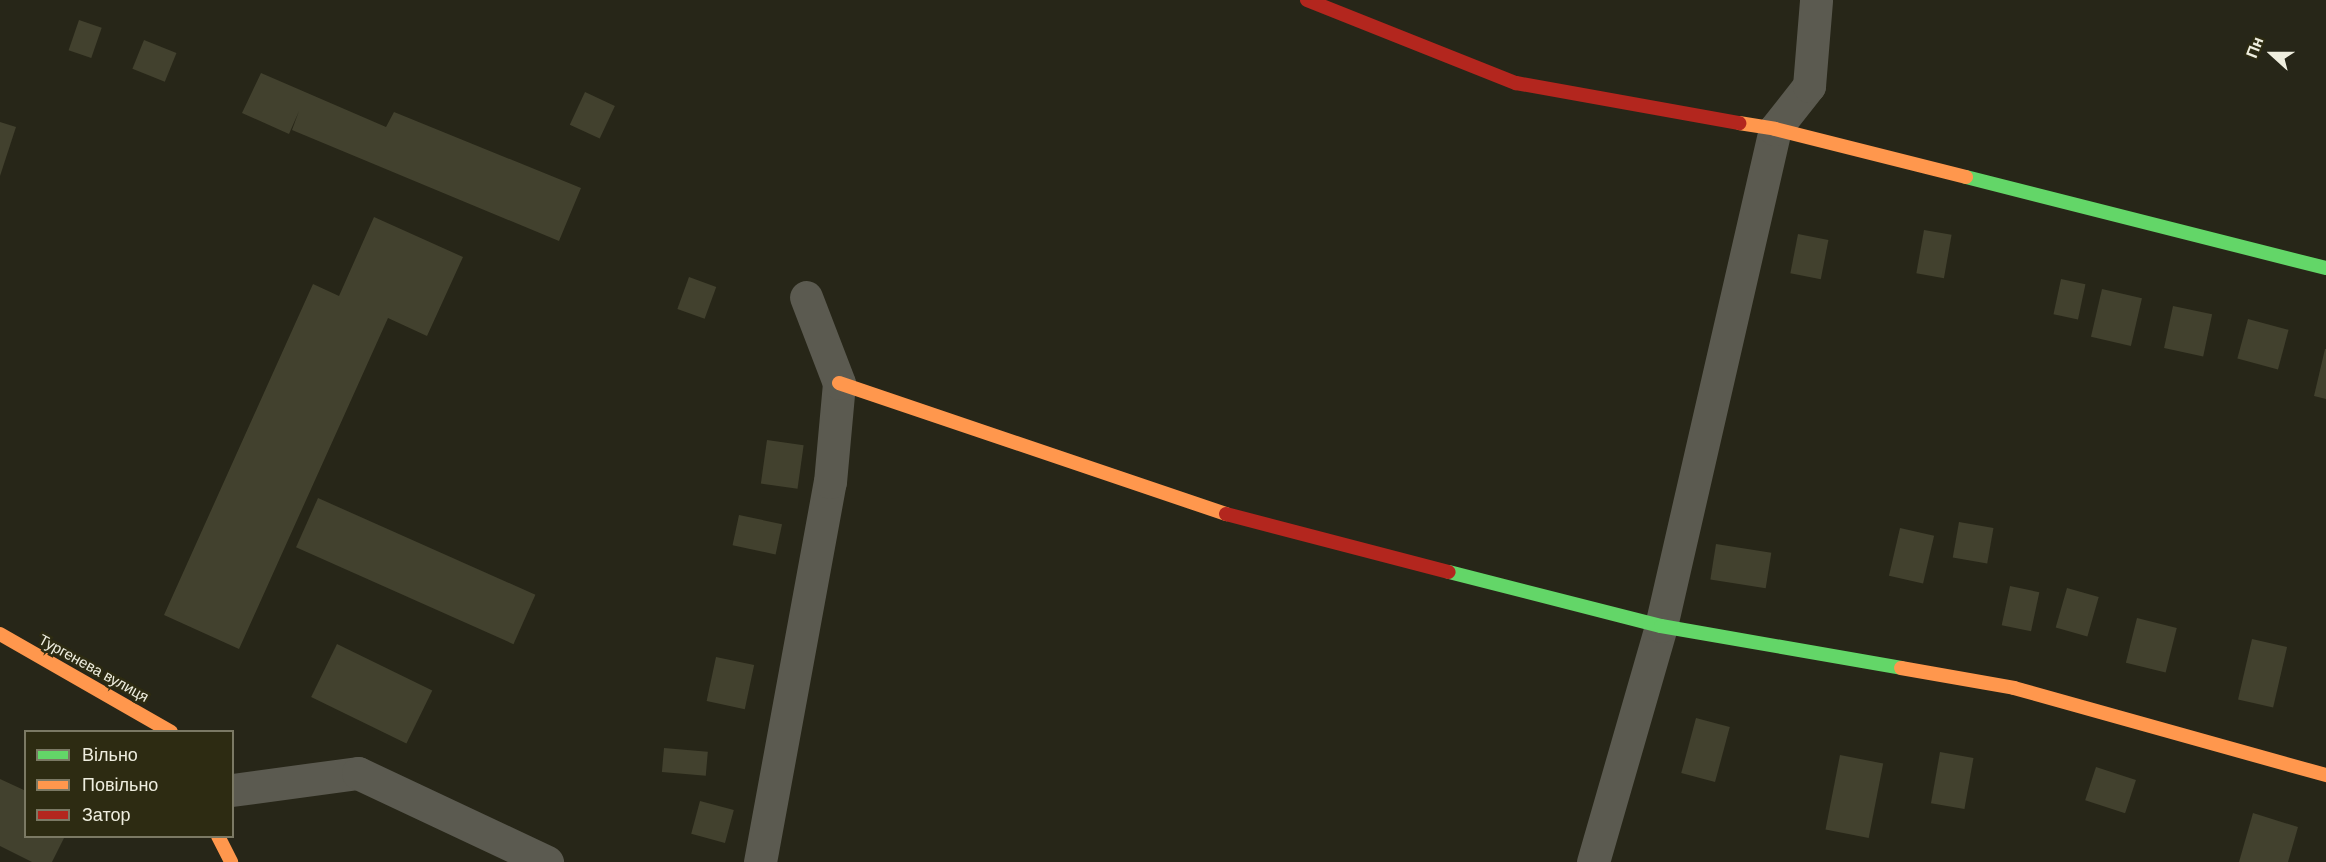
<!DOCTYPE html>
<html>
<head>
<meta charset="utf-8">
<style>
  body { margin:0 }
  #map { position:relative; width:2326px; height:862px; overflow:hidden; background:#272618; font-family:Arial,sans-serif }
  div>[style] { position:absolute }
  .building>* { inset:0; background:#42412e; transform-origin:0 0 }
  .street>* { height:33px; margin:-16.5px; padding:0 16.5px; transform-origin:16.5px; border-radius:16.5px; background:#5b5a50 }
  .fast>* { height:14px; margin:-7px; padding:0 7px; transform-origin:7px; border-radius:7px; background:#63d668 }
  .slow>* { height:14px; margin:-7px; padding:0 7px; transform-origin:7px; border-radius:7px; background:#ff974d }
  .jam>* { height:14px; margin:-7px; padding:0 7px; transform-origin:7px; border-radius:7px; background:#b3261e }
  span { translate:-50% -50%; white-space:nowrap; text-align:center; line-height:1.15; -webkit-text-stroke:5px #2d2b12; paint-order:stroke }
  .street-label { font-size:15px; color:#efeedf }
  .legend { position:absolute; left:24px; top:730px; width:210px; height:108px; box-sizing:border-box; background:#2d2b12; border:2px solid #7b7964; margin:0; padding:8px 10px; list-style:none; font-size:18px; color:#efeedf }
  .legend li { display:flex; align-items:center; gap:12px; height:30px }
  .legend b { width:30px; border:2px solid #7b7964 }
  .north { position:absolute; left:2242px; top:24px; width:60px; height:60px; -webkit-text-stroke:4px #2d2b12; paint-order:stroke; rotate:291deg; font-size:16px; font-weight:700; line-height:24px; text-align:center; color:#efeedf }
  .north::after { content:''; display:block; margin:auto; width:21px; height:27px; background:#efeedf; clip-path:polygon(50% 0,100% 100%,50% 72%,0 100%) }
</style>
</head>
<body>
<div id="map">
  <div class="building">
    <i style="left:79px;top:20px;width:24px;height:32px;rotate:19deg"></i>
    <i style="left:144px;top:40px;width:35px;height:31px;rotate:22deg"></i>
    <i style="clip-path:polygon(261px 73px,386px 127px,394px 112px,581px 188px,559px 241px,292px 130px,299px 111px,289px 134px,242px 113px)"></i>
    <i style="left:585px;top:92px;width:33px;height:36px;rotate:25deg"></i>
    <i style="clip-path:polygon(0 122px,16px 127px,0 176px)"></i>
    <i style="clip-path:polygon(374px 217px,463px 257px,427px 336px,388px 318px,239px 649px,164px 615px,313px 284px,339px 296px)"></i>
    <i style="left:1924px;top:230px;width:28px;height:44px;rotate:10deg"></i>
    <i style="left:1798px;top:234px;width:31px;height:40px;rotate:11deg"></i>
    <i style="left:689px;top:277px;width:29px;height:34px;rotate:20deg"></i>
    <i style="left:2061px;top:279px;width:25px;height:36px;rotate:12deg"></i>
    <i style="left:2102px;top:289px;width:41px;height:49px;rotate:13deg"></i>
    <i style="left:2173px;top:306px;width:40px;height:43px;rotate:12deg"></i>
    <i style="left:2248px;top:319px;width:42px;height:41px;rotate:15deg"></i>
    <i style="clip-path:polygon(2325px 349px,2326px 349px,2326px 399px,2314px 396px)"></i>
    <i style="left:767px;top:440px;width:37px;height:44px;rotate:8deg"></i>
    <i style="left:318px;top:498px;width:238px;height:54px;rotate:24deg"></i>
    <i style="left:739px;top:515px;width:44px;height:31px;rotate:12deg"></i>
    <i style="left:1959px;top:522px;width:35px;height:36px;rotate:10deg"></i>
    <i style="left:1900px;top:528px;width:35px;height:49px;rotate:13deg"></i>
    <i style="left:1716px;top:544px;width:56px;height:36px;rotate:9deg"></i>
    <i style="left:2010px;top:586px;width:30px;height:40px;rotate:12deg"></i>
    <i style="left:2067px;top:588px;width:33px;height:41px;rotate:16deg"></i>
    <i style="left:2137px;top:618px;width:41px;height:46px;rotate:14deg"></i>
    <i style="left:2252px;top:639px;width:36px;height:62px;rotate:13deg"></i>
    <i style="left:337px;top:644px;width:106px;height:59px;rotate:26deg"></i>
    <i style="left:716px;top:657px;width:39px;height:45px;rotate:12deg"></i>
    <i style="left:1696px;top:718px;width:35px;height:57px;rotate:15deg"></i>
    <i style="left:664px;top:748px;width:44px;height:24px;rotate:5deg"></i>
    <i style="left:1940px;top:752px;width:34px;height:52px;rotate:10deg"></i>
    <i style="left:1840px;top:755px;width:44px;height:76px;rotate:11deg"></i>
    <i style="left:2096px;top:767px;width:42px;height:35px;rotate:18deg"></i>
    <i style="clip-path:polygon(0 779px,26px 791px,26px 836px,65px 836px,52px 862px,32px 862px,0 846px)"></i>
    <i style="left:700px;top:801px;width:35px;height:34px;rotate:15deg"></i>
    <i style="clip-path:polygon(2253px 813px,2298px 827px,2288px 862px,2239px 862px)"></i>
  </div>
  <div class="street">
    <i style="left:232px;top:790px;width:127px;rotate:-7.7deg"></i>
    <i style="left:358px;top:773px;width:209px;rotate:25.2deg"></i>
    <i style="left:760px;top:862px;width:386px;rotate:-79.6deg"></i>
    <i style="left:830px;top:482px;width:99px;rotate:-84.8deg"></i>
    <i style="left:839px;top:383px;width:92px;rotate:-111deg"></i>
    <i style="left:1593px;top:862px;width:246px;rotate:-73.9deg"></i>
    <i style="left:1661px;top:626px;width:510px;rotate:-77.08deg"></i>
    <i style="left:1775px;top:129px;width:55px;rotate:-51.7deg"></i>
    <i style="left:1809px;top:86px;width:86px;rotate:-85.3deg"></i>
  </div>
  <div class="fast">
    <i style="left:1966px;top:177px;width:371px;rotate:14.2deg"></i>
    <i style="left:1449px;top:572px;width:219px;rotate:14.3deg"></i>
    <i style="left:1661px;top:626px;width:244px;rotate:9.9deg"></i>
  </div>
  <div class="slow">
    <i style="left:1739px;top:123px;width:36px;rotate:9deg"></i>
    <i style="left:1775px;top:129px;width:197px;rotate:14.1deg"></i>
    <i style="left:839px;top:383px;width:409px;rotate:18.7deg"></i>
    <i style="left:0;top:634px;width:197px;rotate:29.8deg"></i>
    <i style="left:1901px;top:668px;width:115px;rotate:10deg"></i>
    <i style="left:2014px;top:688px;width:324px;rotate:15.6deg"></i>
    <i style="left:218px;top:836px;width:29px;rotate:63deg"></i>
  </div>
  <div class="jam">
    <i style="left:1307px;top:0;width:225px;rotate:21.7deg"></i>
    <i style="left:1516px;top:83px;width:227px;rotate:10.2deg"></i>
    <i style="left:1226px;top:514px;width:230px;rotate:14.6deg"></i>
  </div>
  <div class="street-label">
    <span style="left:94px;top:668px;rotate:29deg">Тургенева вулиця</span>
  </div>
  <ul class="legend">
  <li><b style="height:8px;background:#63d668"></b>Вільно</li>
  <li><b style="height:8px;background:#ff974d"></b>Повільно</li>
  <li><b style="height:8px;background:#b3261e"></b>Затор</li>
  </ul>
  <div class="north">Пн</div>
</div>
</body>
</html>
